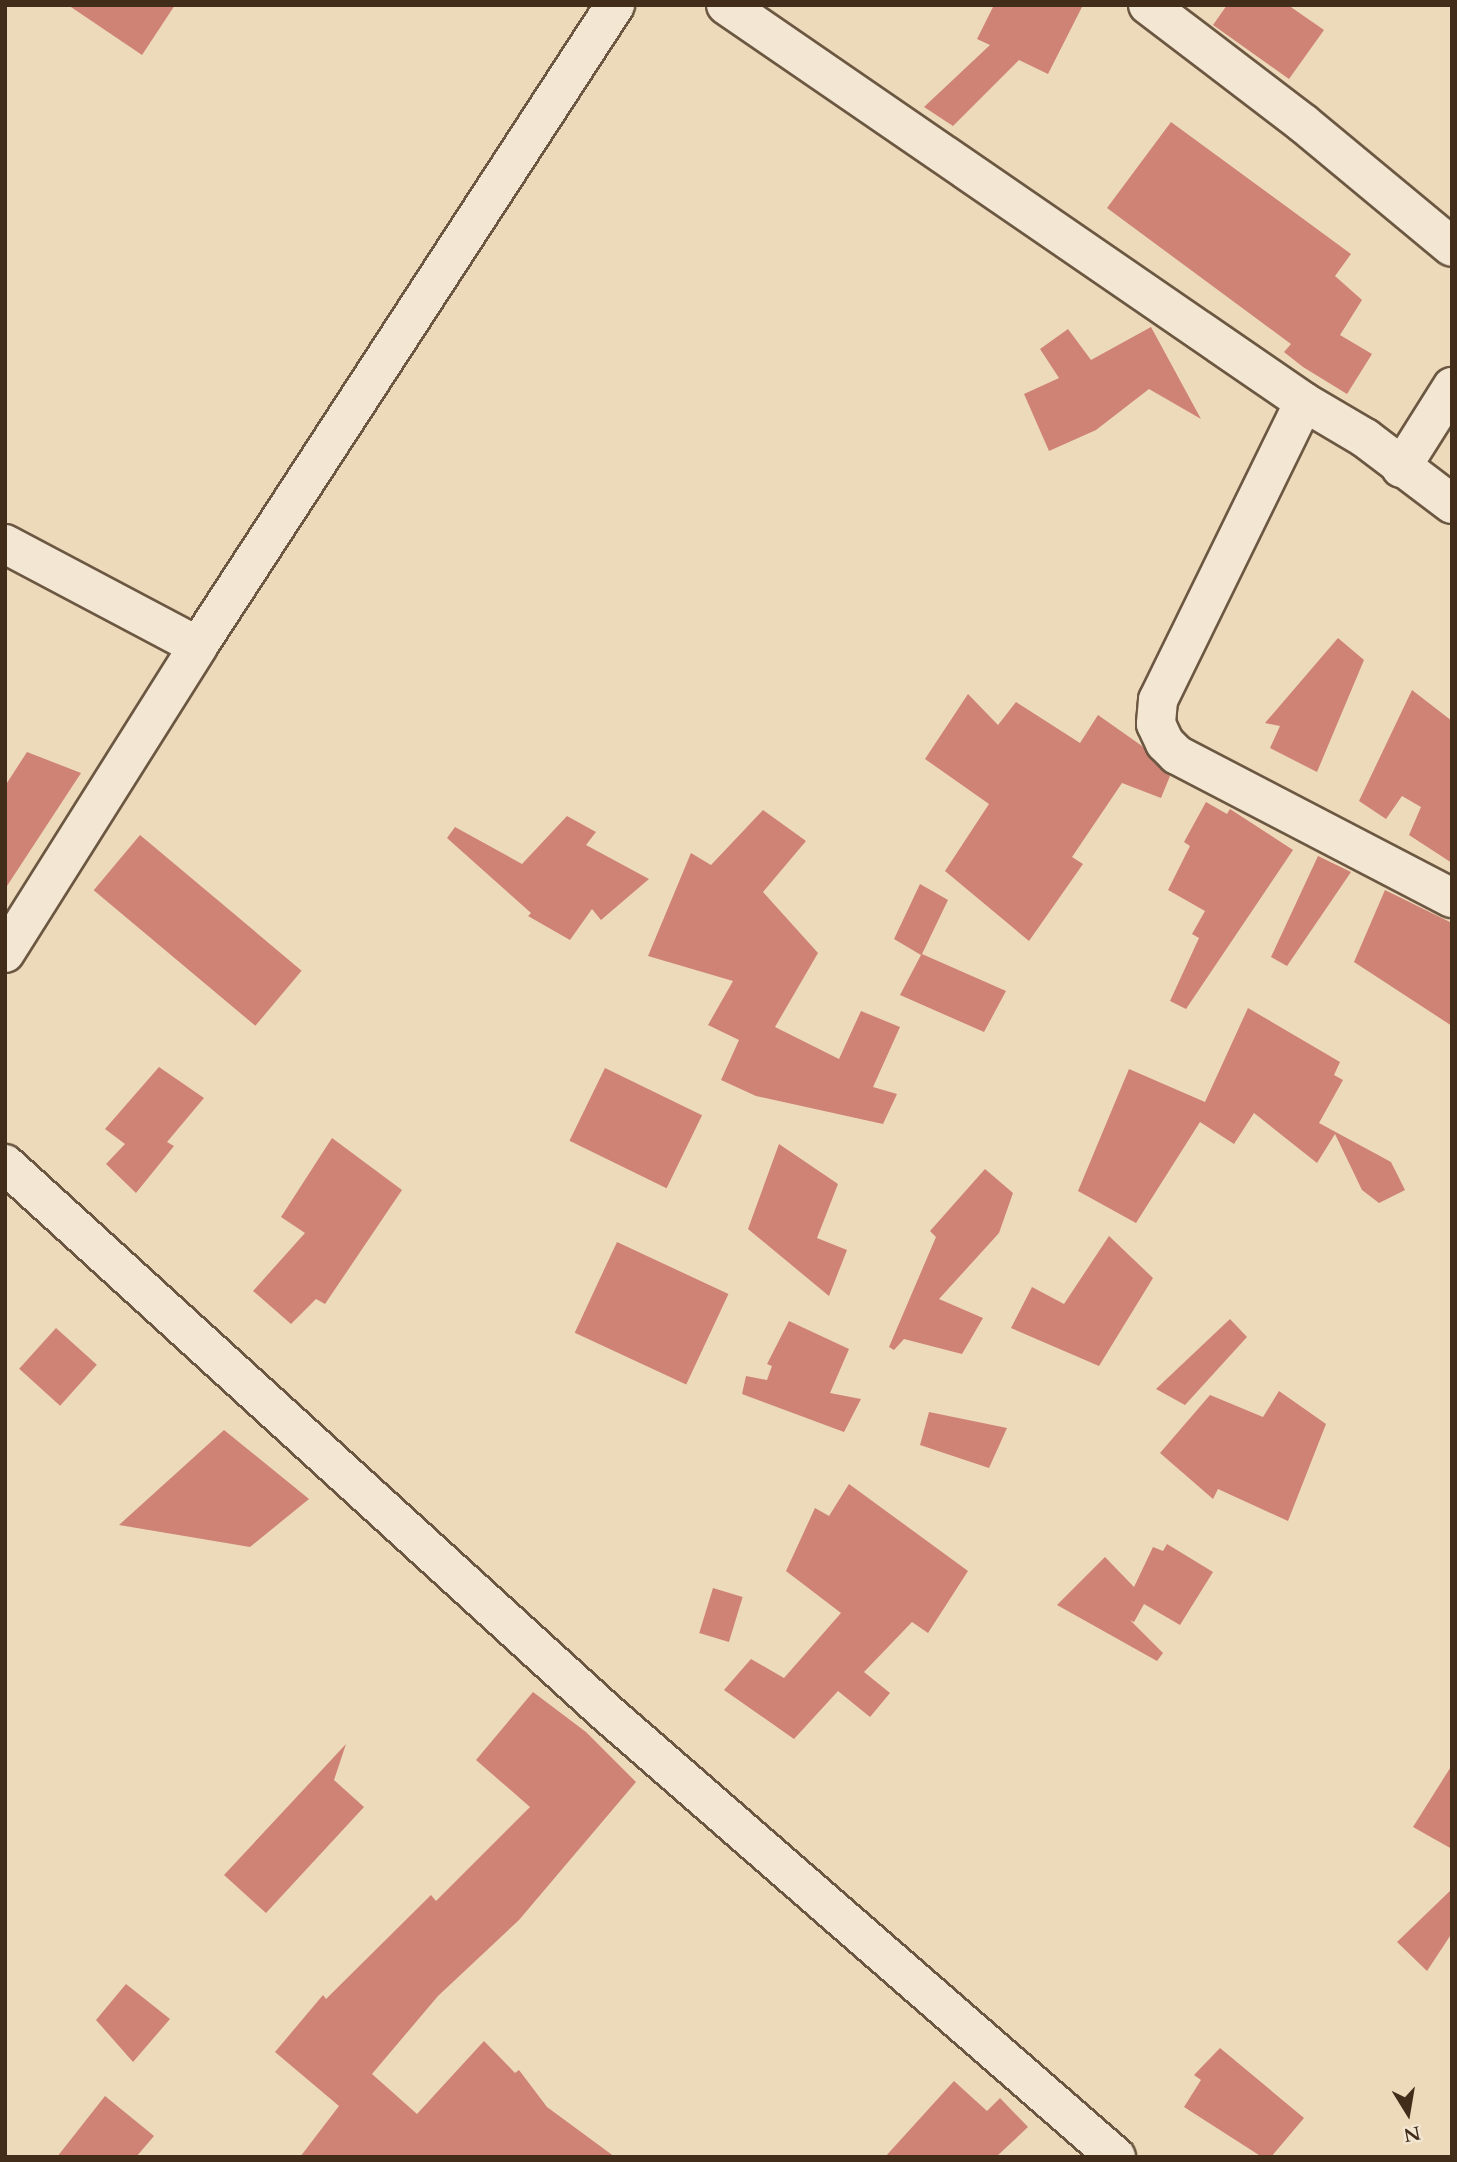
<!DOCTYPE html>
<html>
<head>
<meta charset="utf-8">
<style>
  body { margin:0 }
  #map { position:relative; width:1457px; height:2162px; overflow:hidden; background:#eddabb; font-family:Cardo,serif }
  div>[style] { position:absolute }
  .building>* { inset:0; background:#ce8375; transform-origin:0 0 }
  .roads { filter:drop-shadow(2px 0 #6c5842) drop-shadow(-2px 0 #6c5842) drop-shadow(0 2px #6c5842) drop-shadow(0 -2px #6c5842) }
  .minor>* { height:38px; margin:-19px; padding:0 19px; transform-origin:19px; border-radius:19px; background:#f3e7d3 }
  span { translate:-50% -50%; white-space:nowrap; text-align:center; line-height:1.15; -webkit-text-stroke:6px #f3e7d3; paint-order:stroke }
  .frame { position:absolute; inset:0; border:7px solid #412d1a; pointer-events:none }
  .north { position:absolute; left:1373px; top:2078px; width:70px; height:70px; -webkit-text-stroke:5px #f3e7d3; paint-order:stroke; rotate:169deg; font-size:19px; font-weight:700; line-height:28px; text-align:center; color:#412d1a }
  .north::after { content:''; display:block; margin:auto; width:24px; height:32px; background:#412d1a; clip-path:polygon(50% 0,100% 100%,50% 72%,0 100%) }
</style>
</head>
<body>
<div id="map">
  <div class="building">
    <i style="clip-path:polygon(68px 5px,175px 5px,142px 55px)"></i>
    <i style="clip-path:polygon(994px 5px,1083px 5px,1048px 74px,1019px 60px,953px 126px,924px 107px,990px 45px,977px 39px)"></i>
    <i style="clip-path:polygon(1227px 5px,1288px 5px,1324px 30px,1289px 79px,1213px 25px)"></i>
    <i style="clip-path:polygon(1171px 122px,1351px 254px,1335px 276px,1362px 300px,1340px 335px,1372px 354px,1347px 394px,1303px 367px,1284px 352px,1291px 344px,1107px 208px)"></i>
    <i style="clip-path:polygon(1151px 327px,1201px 419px,1149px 389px,1096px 430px,1049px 451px,1024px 394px,1059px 378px,1040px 349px,1068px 329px,1091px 360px)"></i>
    <i style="clip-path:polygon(1338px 638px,1364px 660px,1317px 772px,1270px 748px,1280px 726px,1265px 723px)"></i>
    <i style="clip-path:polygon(1412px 690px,1452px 721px,1452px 863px,1409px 835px,1421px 807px,1402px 796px,1386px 819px,1359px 801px)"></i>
    <i style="clip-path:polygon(968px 694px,998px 725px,1016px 702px,1080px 743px,1098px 715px,1142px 746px,1170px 776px,1161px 798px,1122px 783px,1072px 857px,1083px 864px,1029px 941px,945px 871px,989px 804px,925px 759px)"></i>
    <i style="clip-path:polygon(27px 752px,81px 773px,5px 889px,5px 786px)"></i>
    <i style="clip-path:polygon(1206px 802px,1227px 814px,1230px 809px,1293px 850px,1186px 1009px,1170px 1001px,1199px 938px,1192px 934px,1205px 911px,1168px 890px,1190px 846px,1184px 842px)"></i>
    <i style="clip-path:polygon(763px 810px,806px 841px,763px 892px,818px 953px,775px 1027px,839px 1059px,861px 1011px,900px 1027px,873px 1087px,897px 1094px,883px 1124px,756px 1096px,721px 1080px,739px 1040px,708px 1025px,733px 981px,648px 956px,691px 853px,711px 865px)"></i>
    <i style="clip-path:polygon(567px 816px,596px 832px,586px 845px,649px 879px,601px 920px,592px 909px,570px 940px,528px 916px,531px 913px,447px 838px,455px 827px,522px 864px)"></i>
    <i style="left:140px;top:835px;width:211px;height:72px;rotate:40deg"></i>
    <i style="clip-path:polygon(1318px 856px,1351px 872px,1287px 966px,1271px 957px)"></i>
    <i style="clip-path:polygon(920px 884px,948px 900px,922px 954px,1006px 991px,984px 1032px,900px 995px,921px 955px,894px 939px)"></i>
    <i style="clip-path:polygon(1385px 890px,1452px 923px,1452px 1026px,1354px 962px)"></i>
    <i style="clip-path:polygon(1248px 1008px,1340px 1062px,1334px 1075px,1343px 1080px,1319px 1123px,1391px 1162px,1405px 1190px,1379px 1203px,1362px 1190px,1335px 1134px,1317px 1163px,1254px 1113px,1234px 1144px,1200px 1122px,1136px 1223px,1078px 1191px,1129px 1069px,1205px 1102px)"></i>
    <i style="clip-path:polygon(159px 1067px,204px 1098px,167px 1142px,174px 1146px,136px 1193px,106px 1164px,125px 1144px,105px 1129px)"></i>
    <i style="left:605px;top:1068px;width:108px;height:81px;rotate:26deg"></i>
    <i style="clip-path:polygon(332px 1138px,402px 1190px,325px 1304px,316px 1299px,291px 1324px,253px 1291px,305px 1233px,281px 1217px)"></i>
    <i style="clip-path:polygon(779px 1144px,838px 1184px,817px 1238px,847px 1250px,829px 1296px,748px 1229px)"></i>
    <i style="clip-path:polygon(985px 1169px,1013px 1193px,999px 1233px,939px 1299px,983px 1318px,962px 1354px,904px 1339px,894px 1350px,889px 1347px,936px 1237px,930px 1231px)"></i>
    <i style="clip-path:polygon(1109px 1236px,1153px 1278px,1099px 1366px,1011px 1328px,1032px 1287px,1064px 1304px)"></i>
    <i style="left:617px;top:1242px;width:123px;height:100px;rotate:25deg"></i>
    <i style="clip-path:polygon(1230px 1319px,1247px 1337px,1185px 1405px,1156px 1389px)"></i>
    <i style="clip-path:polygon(789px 1321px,849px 1349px,830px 1393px,861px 1399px,844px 1432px,742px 1394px,746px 1376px,767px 1380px,772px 1366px,767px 1364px)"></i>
    <i style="left:56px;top:1328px;width:55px;height:55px;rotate:42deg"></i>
    <i style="clip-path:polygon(1279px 1391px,1326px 1424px,1288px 1521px,1218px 1489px,1213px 1499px,1160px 1453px,1210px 1395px,1263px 1417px)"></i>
    <i style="clip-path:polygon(929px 1412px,1007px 1428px,989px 1468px,920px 1445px)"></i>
    <i style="clip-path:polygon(224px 1430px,309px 1499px,250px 1547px,119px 1525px)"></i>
    <i style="clip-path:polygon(849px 1484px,968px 1571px,928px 1633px,912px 1622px,864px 1672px,890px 1693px,870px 1717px,838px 1691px,794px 1739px,724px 1690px,751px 1659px,784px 1678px,841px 1613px,786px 1571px,815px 1508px,829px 1516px)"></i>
    <i style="clip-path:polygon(1167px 1544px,1213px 1572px,1180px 1625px,1144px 1604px,1134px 1622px,1130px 1620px,1163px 1653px,1157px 1661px,1057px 1605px,1105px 1557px,1134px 1587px,1153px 1547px,1163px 1551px)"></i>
    <i style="left:713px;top:1588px;width:31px;height:47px;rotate:17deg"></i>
    <i style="clip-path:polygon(533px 1692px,586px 1732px,636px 1782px,519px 1920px,438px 1996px,372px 2074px,417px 2114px,484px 2041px,515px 2073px,519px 2070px,547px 2107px,615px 2157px,300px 2157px,339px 2106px,275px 2052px,323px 1995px,326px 1999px,431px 1895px,436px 1901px,530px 1807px,476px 1760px)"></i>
    <i style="clip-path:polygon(346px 1744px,334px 1780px,364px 1807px,266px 1913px,224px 1875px)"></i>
    <i style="clip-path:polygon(1452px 1765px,1452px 1849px,1413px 1827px)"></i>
    <i style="clip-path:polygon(1452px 1889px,1452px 1933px,1427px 1971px,1397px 1942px)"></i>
    <i style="clip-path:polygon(126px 1984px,170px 2019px,133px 2062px,96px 2020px)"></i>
    <i style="clip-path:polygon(1220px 2048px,1304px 2118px,1271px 2157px,1262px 2157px,1184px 2107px,1201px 2080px,1194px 2075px)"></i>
    <i style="clip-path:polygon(954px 2081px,987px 2111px,1000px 2098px,1028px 2127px,996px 2157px,885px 2157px)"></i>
    <i style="clip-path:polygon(105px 2096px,154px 2136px,136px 2157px,57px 2157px)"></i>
  </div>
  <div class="roads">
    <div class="minor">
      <i style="left:726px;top:5px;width:701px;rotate:34.48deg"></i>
      <i style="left:1304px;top:402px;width:71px;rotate:30.5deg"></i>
      <i style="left:1365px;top:438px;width:109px;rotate:37.2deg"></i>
      <i style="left:1148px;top:5px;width:196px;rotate:37.3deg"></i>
      <i style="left:1304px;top:124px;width:192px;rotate:39.7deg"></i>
      <i style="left:1304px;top:402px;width:332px;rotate:116.1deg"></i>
      <i style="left:1158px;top:700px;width:24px;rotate:95deg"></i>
      <i style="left:1156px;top:724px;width:21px;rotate:65deg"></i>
      <i style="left:1165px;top:743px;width:17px;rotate:45deg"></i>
      <i style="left:1177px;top:755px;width:310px;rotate:27.5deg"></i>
      <i style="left:1401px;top:468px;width:96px;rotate:-57.8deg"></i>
      <i style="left:5px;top:544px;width:218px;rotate:27.9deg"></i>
      <i style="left:5px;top:953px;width:363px;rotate:-57.8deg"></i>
      <i style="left:198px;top:646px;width:765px;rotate:-56.95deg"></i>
      <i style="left:5px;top:1164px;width:816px;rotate:42.37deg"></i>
      <i style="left:608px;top:1714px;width:674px;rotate:41.09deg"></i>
    </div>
  </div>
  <div class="frame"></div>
  <div class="north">N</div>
</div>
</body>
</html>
